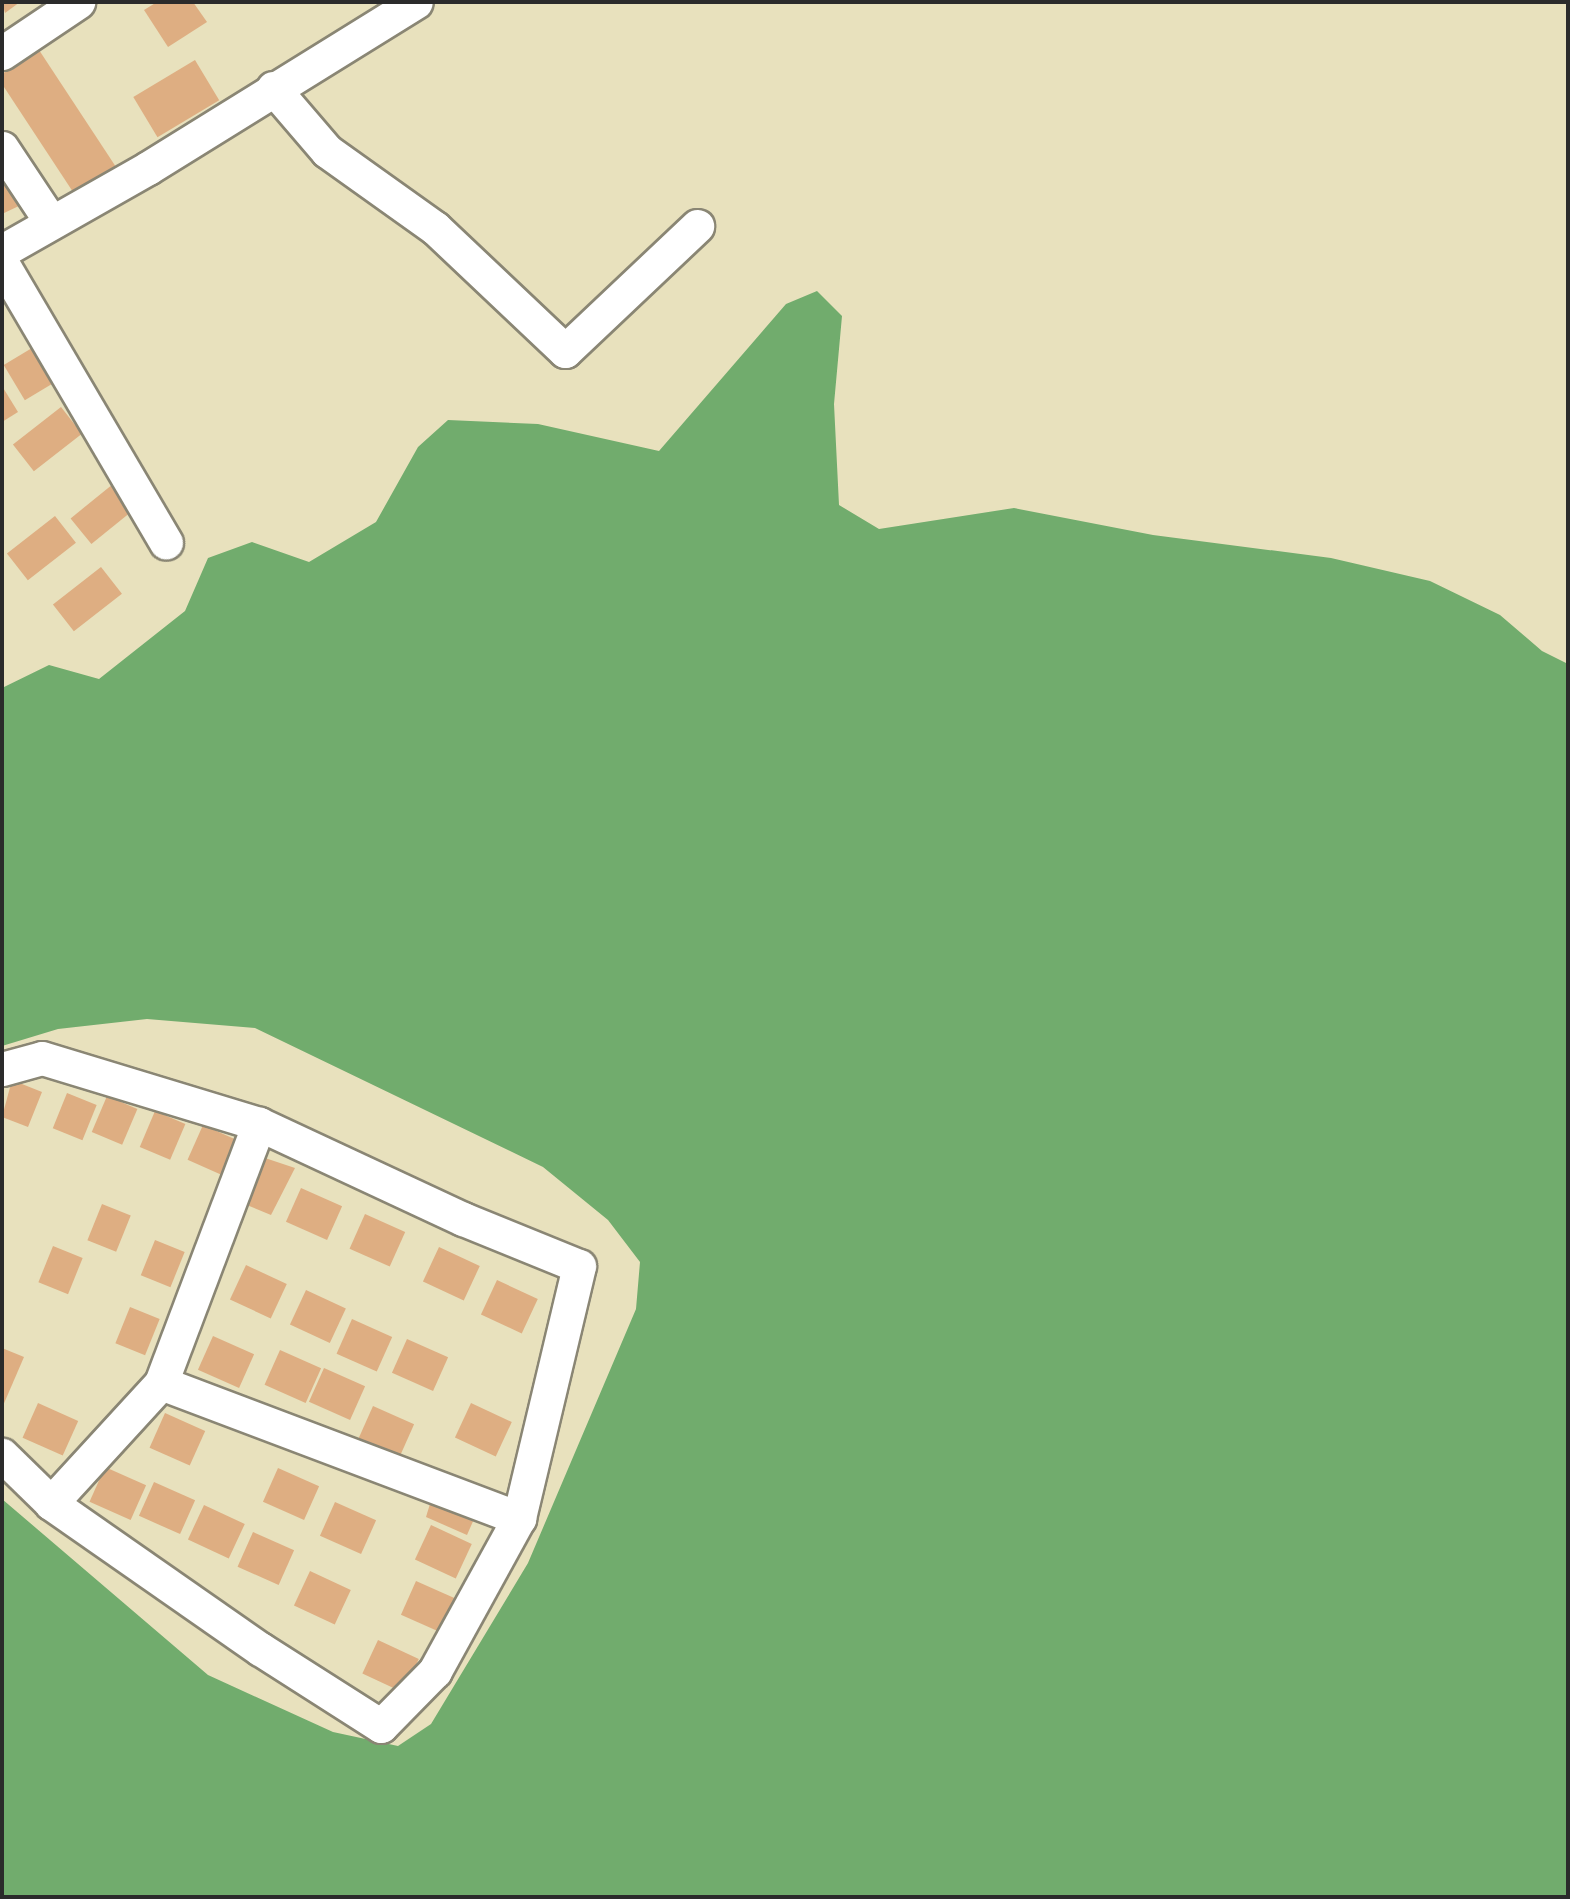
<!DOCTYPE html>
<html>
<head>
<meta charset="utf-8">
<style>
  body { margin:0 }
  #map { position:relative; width:1570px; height:1899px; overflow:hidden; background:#e8e1bd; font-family:"IM FELL Double Pica",serif }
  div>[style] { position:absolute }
  .forest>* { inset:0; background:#71ac6d }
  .building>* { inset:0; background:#deae82; transform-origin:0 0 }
  .roads { filter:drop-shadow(2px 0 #8a8674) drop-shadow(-2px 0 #8a8674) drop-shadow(0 2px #8a8674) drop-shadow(0 -2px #8a8674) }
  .street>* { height:33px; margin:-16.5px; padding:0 16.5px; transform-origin:16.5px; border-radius:16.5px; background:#fff }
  span { translate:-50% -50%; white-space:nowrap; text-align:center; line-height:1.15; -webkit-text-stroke:5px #fcf5e5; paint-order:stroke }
  .frame { position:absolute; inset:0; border:4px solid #2b2b2b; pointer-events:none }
</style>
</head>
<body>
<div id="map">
  <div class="forest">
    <i style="clip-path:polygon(817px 291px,842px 316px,834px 404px,839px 505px,879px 529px,1014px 508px,1153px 535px,1331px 558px,1430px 581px,1500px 615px,1542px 651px,1568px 664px,1568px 1897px,2px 1897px,2px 1499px,208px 1675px,333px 1732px,398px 1746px,431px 1724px,528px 1563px,636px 1309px,640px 1262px,608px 1220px,543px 1167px,255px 1028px,147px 1019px,58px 1029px,2px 1046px,2px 688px,49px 665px,99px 679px,185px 611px,208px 558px,252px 542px,309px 562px,376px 522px,418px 447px,448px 420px,538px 424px,659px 451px,786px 304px)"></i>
  </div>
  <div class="building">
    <i style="clip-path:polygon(2px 2px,20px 2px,5px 13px)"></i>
    <i style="clip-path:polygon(157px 2px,193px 2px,207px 22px,168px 47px,144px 10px)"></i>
    <i style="clip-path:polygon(39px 50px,116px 167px,75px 195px,2px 84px,2px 74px)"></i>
    <i style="left:195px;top:60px;width:47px;height:72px;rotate:59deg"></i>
    <i style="clip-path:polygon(2px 175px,23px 204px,2px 214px)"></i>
    <i style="left:32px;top:348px;width:41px;height:33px;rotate:59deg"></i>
    <i style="clip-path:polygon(2px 386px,18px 412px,2px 422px)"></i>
    <i style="left:61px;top:407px;width:34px;height:61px;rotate:52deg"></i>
    <i style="left:118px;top:480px;width:33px;height:61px;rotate:51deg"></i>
    <i style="left:55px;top:516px;width:34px;height:61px;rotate:52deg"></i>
    <i style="left:101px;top:567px;width:34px;height:61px;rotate:52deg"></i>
    <i style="clip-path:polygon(12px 1080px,42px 1092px,28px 1127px,2px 1117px)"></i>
    <i style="left:67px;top:1093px;width:32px;height:38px;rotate:22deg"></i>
    <i style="left:107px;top:1096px;width:33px;height:39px;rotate:23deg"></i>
    <i style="left:155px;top:1111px;width:33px;height:39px;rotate:23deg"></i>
    <i style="left:203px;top:1125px;width:45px;height:38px;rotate:24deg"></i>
    <i style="clip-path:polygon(262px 1157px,295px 1168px,271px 1215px,242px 1203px)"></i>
    <i style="left:301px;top:1188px;width:45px;height:37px;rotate:24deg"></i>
    <i style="left:102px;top:1204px;width:31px;height:39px;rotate:22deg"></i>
    <i style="left:365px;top:1214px;width:44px;height:38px;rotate:24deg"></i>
    <i style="left:155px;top:1240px;width:32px;height:38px;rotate:22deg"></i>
    <i style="left:53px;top:1246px;width:32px;height:39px;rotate:22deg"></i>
    <i style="left:439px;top:1247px;width:45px;height:38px;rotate:25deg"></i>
    <i style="left:246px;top:1265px;width:45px;height:38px;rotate:25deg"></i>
    <i style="left:497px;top:1280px;width:45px;height:38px;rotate:25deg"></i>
    <i style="left:306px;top:1290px;width:44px;height:38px;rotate:25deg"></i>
    <i style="left:130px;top:1307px;width:32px;height:39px;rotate:22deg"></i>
    <i style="left:352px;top:1319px;width:44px;height:38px;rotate:24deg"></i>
    <i style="left:213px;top:1336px;width:45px;height:37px;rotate:24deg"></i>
    <i style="left:407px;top:1339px;width:45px;height:37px;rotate:24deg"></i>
    <i style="clip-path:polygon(2px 1348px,24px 1357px,2px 1408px)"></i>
    <i style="left:280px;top:1350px;width:45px;height:38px;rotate:24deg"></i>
    <i style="left:324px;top:1368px;width:45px;height:37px;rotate:24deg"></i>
    <i style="left:38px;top:1403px;width:44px;height:38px;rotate:24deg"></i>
    <i style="left:471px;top:1403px;width:45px;height:38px;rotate:25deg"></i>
    <i style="left:373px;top:1406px;width:45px;height:38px;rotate:24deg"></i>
    <i style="left:165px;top:1413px;width:44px;height:38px;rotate:24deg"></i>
    <i style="left:105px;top:1467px;width:45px;height:38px;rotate:24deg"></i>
    <i style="left:278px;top:1468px;width:45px;height:37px;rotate:24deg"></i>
    <i style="left:154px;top:1482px;width:45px;height:37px;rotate:24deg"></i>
    <i style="clip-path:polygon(433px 1494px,478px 1510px,467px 1535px,426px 1517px)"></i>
    <i style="left:335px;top:1502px;width:45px;height:37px;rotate:24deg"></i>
    <i style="left:204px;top:1505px;width:45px;height:38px;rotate:25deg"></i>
    <i style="left:431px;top:1525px;width:45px;height:38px;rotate:25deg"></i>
    <i style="left:253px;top:1532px;width:45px;height:38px;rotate:24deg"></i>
    <i style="left:310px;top:1571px;width:45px;height:38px;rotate:25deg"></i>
    <i style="left:416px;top:1581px;width:45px;height:37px;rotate:24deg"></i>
    <i style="left:378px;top:1640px;width:45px;height:37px;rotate:25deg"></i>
  </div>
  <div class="roads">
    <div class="street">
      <i style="left:2px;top:53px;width:92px;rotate:-33.9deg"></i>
      <i style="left:273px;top:88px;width:83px;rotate:49.4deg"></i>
      <i style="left:327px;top:151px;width:133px;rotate:35.5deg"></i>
      <i style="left:435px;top:228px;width:179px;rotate:43.4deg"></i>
      <i style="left:565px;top:351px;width:182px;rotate:-43.4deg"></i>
      <i style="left:2px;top:148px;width:89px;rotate:56.5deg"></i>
      <i style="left:2px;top:251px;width:168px;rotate:-29.6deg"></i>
      <i style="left:148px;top:168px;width:315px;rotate:-31.8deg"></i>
      <i style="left:2px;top:263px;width:324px;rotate:59.6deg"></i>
      <i style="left:2px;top:1069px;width:41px;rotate:-15.4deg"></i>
      <i style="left:42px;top:1058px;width:227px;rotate:16.9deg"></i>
      <i style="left:259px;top:1124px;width:225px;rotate:25deg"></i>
      <i style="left:463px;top:1219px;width:125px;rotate:22.1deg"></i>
      <i style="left:579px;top:1266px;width:259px;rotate:103.4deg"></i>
      <i style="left:519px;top:1518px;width:175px;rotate:118.8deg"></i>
      <i style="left:435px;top:1671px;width:77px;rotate:134.5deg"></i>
      <i style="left:381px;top:1726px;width:143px;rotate:-147.5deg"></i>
      <i style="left:260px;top:1649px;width:255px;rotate:-145.1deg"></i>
      <i style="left:51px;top:1503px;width:69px;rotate:-135.6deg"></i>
      <i style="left:161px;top:1383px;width:383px;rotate:20.7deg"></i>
      <i style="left:51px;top:1503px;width:163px;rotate:-47.5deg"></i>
      <i style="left:161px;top:1383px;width:277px;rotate:-69.3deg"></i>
    </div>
  </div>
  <div class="frame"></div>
</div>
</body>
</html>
